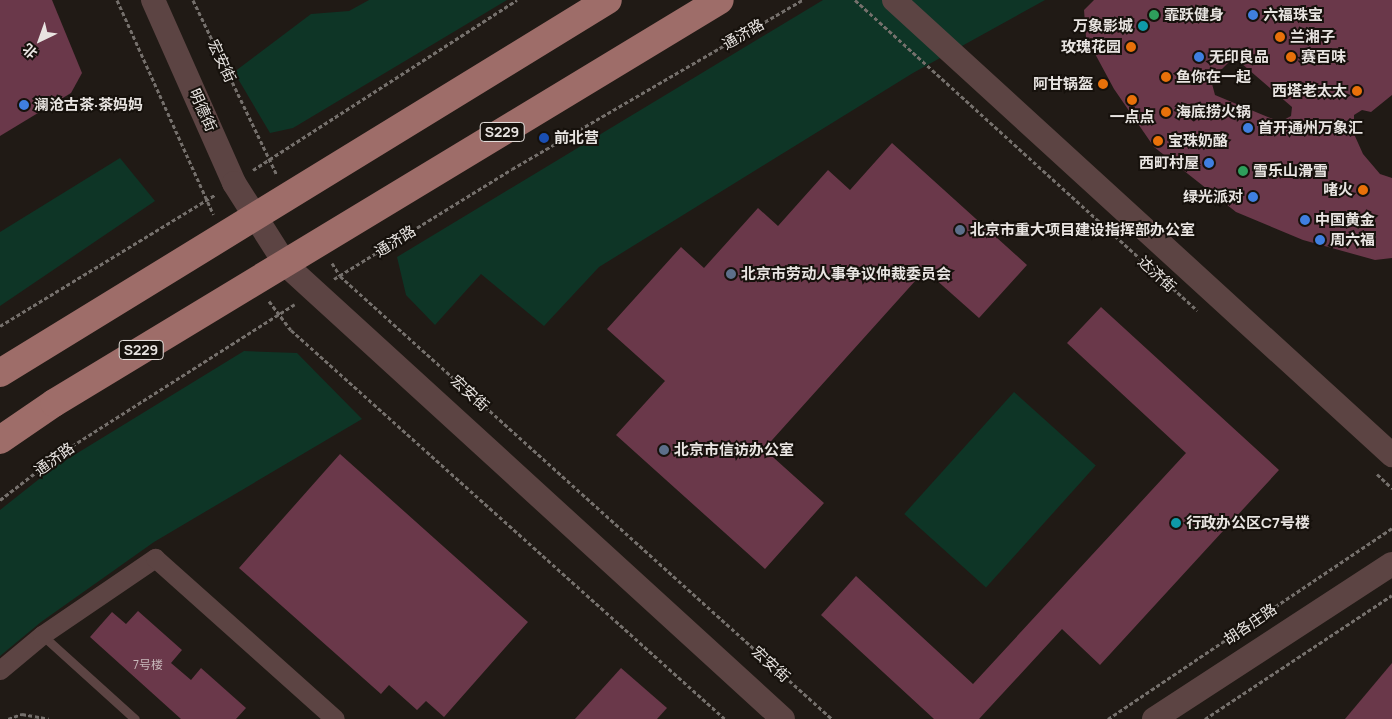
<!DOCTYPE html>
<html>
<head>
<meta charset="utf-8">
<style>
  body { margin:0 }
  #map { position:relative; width:1392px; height:719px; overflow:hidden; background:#201a15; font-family:Manrope,"Noto Sans SC",sans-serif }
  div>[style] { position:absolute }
  .green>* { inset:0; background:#0e3526; transform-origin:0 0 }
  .building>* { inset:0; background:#6a384a }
  .path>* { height:3px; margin-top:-1.5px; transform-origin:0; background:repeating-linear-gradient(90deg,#75706c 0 4px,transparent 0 6.5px) }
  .service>* { height:9px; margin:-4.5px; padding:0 4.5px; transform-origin:4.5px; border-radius:4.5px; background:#5c4443 }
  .minor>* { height:19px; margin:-9.5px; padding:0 9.5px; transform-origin:9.5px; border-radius:9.5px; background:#5c4443 }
  .tertiary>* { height:24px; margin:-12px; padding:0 12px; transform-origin:12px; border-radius:12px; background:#5c4443 }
  .primary>* { height:28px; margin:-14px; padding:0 14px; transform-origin:14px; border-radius:14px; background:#9e6d69 }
  .dots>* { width:14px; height:14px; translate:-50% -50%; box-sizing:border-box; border:2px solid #16110c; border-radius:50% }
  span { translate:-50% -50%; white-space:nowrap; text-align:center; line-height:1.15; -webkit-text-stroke:4px #16110c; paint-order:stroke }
  .number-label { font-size:12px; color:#c8b9bb }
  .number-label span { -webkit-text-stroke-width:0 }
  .shield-label span { padding:1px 4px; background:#16110c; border:1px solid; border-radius:4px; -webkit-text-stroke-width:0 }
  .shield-label { font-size:14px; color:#e8e4e1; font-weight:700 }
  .poi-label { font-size:15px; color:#e8e4e1; font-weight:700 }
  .left { translate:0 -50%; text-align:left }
  .right { translate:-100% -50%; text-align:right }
  .street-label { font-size:15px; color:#e8e4e1 }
  .north { position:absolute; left:15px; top:15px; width:50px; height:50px; -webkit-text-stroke:4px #16110c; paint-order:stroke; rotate:222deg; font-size:14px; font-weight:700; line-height:20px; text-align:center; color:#e8e4e1 }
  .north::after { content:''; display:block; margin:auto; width:18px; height:22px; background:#e8e4e1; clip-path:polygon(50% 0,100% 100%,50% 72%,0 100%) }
</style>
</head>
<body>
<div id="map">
  <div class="green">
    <i style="clip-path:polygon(369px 0,507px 0,293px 128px,270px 133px,234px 72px,311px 14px,349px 11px)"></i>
    <i style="clip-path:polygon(823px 0,1045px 0,913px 73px,599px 267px,544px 326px,481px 274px,435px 325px,406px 295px,397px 257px)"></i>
    <i style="clip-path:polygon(120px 158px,155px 201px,0 306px,0 232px)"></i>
    <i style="clip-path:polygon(244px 351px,297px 353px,362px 419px,154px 542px,41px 622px,0 656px,0 510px,53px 468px)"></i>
    <i style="left:1014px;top:392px;width:110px;height:164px;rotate:42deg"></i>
  </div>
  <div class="building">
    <i style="clip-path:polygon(0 0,52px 0,82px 73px,71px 93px,0 136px)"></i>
    <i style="clip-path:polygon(evenodd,1094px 0,1392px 0,1392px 95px,1371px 112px,1362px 110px,1354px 115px,1354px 134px,1363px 154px,1380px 174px,1392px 178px,1392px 258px,1375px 260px,1303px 240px,1236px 212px,1154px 147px,1114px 89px,1086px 37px,1084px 10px,1094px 0,1234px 57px,1292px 107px,1291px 116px,1280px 122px,1215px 95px,1211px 80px,1234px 57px)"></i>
    <i style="clip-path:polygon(892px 143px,1027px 265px,979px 318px,925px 270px,764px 449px,824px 503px,765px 569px,616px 435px,665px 381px,607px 329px,681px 247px,704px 268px,758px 208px,778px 226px,828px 170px,850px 190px)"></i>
    <i style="clip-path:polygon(1101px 307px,1279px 470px,1100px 665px,1062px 629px,979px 719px,934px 719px,821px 615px,856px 576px,973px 684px,1186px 453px,1067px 343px)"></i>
    <i style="clip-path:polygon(340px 454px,528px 622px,444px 717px,426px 701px,417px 710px,389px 685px,381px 694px,239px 568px)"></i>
    <i style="clip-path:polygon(138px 611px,182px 650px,171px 663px,191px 680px,201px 668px,246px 708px,236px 719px,181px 719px,90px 637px,112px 612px,126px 624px)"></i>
    <i style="clip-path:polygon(1392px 663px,1392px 719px,1345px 719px)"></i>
    <i style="clip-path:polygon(621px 668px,667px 708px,657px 719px,575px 719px)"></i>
  </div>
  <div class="path">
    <i style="left:117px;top:0;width:235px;rotate:65.8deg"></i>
    <i style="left:193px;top:0;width:194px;rotate:64.4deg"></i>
    <i style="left:855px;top:0;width:462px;rotate:42.2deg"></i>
    <i style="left:253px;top:170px;width:314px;rotate:-32.8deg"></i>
    <i style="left:332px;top:263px;width:15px;rotate:58deg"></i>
    <i style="left:340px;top:276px;width:662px;rotate:42deg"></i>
    <i style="left:334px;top:279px;width:209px;rotate:-31.7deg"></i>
    <i style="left:512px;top:169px;width:336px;rotate:-30.2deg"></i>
    <i style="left:269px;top:301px;width:36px;rotate:53deg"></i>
    <i style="left:291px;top:330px;width:583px;rotate:41.87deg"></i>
    <i style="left:0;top:326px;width:253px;rotate:-31.4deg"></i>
    <i style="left:1377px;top:474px;width:21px;rotate:43deg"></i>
    <i style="left:0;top:500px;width:77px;rotate:-37.6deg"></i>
    <i style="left:61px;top:453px;width:277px;rotate:-32.5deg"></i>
    <i style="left:8px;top:719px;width:15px;rotate:-20deg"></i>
    <i style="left:22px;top:714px;width:27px;rotate:10deg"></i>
    <i style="left:1108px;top:719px;width:342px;rotate:-33.9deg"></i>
    <i style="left:1205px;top:719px;width:224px;rotate:-33.5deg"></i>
  </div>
  <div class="service">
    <i style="left:42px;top:635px;width:125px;rotate:42.1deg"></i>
  </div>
  <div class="minor">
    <i style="left:0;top:670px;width:55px;rotate:-39.8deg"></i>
    <i style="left:42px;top:635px;width:137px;rotate:-34.3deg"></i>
    <i style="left:155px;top:558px;width:241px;rotate:41.8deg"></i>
  </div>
  <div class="tertiary">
    <i style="left:153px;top:0;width:200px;rotate:66.1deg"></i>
    <i style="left:234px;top:183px;width:97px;rotate:57.6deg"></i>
    <i style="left:286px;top:265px;width:673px;rotate:42.41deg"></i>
    <i style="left:894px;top:0;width:675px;rotate:42.42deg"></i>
    <i style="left:1154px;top:719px;width:284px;rotate:-33.1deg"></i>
  </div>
  <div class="primary">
    <i style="left:0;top:373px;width:713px;rotate:-31.53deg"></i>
    <i style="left:0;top:440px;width:65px;rotate:-34.4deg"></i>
    <i style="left:54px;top:403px;width:778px;rotate:-31.18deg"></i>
  </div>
  <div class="dots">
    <i style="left:1154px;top:15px;background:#2e9e5b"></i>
    <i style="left:1253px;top:15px;background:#3f7fe0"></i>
    <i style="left:1143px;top:26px;background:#0f9aa8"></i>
    <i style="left:1280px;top:37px;background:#e8710a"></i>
    <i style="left:1131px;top:47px;background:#e8710a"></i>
    <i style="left:1199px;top:57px;background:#3f7fe0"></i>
    <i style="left:1291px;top:57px;background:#e8710a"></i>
    <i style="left:1166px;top:77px;background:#e8710a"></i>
    <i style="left:1103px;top:84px;background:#e8710a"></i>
    <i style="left:1357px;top:91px;background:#e8710a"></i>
    <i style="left:1132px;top:100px;background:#e8710a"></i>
    <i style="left:24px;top:105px;background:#3f7fe0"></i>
    <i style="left:1166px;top:112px;background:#e8710a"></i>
    <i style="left:1248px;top:128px;background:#3f7fe0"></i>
    <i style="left:544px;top:138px;background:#1a4fb4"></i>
    <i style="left:1158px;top:141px;background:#e8710a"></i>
    <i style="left:1209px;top:163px;background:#3f7fe0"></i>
    <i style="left:1243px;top:171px;background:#2e9e5b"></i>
    <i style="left:1363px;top:190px;background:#e8710a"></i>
    <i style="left:1253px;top:197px;background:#3f7fe0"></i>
    <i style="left:1305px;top:220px;background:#3f7fe0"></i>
    <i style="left:960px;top:230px;background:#5c6f8a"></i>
    <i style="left:1320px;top:240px;background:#3f7fe0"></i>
    <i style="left:731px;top:274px;background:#5c6f8a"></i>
    <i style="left:664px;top:450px;background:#5c6f8a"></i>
    <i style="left:1176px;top:523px;background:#0f9aa8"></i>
  </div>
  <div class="number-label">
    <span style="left:148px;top:665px">7号楼</span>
  </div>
  <div class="shield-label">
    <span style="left:502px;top:132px">S229</span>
    <span style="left:141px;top:350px">S229</span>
  </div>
  <div class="poi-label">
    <span class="left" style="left:1164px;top:15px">霏跃健身</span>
    <span class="left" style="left:1263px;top:15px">六福珠宝</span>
    <span class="right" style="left:1133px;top:26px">万象影城</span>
    <span class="left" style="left:1290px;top:37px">兰湘子</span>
    <span class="right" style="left:1121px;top:47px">玫瑰花园</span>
    <span class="left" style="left:1209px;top:57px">无印良品</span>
    <span class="left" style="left:1301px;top:57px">赛百味</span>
    <span class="left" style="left:1176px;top:77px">鱼你在一起</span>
    <span class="right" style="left:1093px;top:84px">阿甘锅盔</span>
    <span class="right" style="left:1347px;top:91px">西塔老太太</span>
    <span class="left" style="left:34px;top:105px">澜沧古茶·茶妈妈</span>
    <span class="left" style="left:1176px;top:112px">海底捞火锅</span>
    <span style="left:1132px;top:117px">一点点</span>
    <span class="left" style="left:1258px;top:128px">首开通州万象汇</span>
    <span class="left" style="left:554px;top:138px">前北营</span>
    <span class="left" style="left:1168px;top:141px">宝珠奶酪</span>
    <span class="right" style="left:1199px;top:163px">西町村屋</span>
    <span class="left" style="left:1253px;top:171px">雪乐山滑雪</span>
    <span class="right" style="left:1353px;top:190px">啫火</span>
    <span class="right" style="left:1243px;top:197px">绿光派对</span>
    <span class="left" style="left:1315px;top:220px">中国黄金</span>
    <span class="left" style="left:970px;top:230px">北京市重大项目建设指挥部办公室</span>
    <span class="left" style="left:1330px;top:240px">周六福</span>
    <span class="left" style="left:741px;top:274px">北京市劳动人事争议仲裁委员会</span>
    <span class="left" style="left:674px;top:450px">北京市信访办公室</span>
    <span class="left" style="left:1186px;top:523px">行政办公区C7号楼</span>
  </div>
  <div class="street-label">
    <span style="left:743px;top:34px;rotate:-30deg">通济路</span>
    <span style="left:222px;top:61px;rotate:65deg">宏安街</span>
    <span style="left:203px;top:110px;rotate:66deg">明德街</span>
    <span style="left:395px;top:241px;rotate:-32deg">通济路</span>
    <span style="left:1157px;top:274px;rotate:42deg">达济街</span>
    <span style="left:470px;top:393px;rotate:42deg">宏安街</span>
    <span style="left:54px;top:459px;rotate:-36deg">通济路</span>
    <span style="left:1250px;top:624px;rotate:-34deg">胡各庄路</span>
    <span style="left:771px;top:664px;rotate:42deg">宏安街</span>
  </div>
  <div class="north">北</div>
</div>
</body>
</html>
